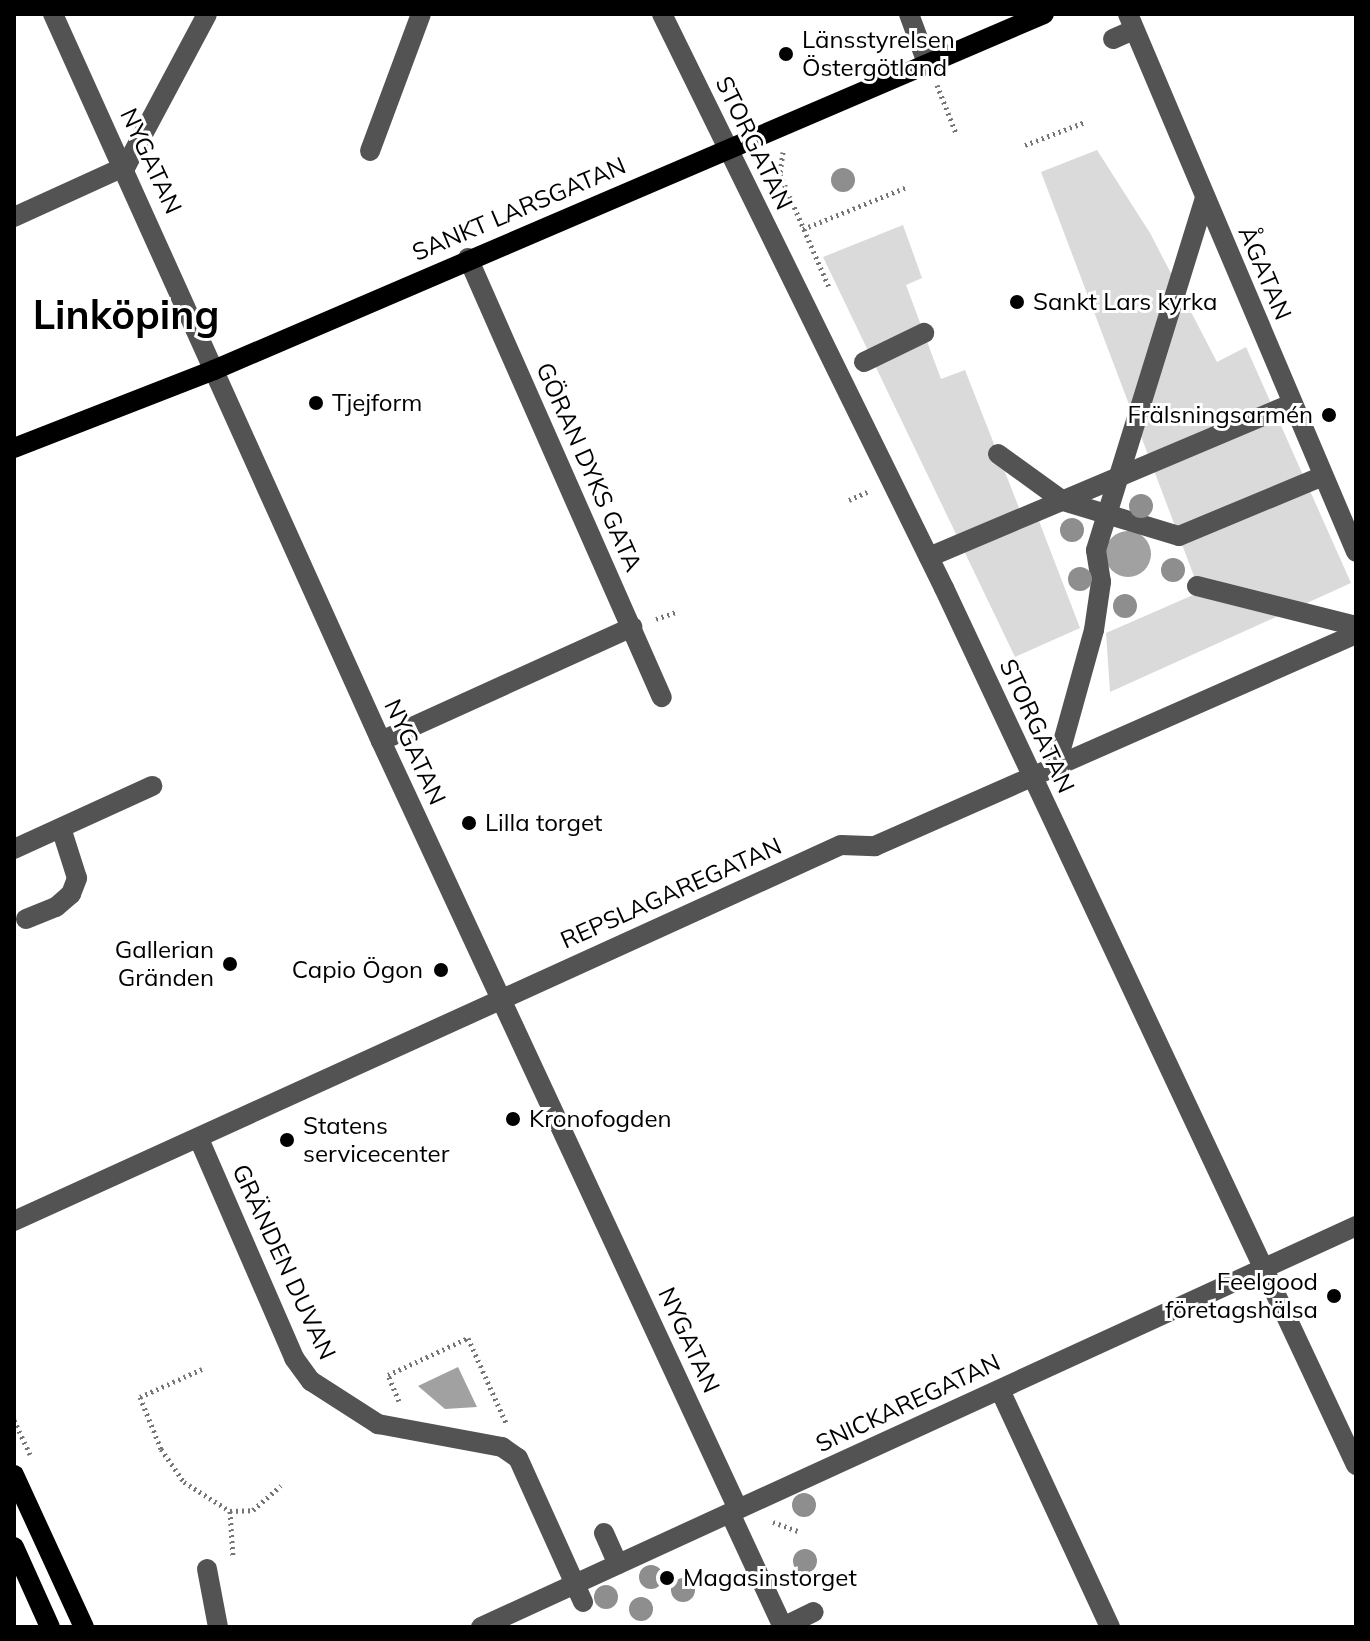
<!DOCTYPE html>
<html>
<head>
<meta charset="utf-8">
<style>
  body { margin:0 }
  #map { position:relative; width:1370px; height:1641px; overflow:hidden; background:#fff; font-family:Mulish,sans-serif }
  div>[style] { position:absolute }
  .green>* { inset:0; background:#dadada }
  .water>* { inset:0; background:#a1a1a1 }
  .round { border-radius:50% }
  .path>* { height:5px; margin-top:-2.5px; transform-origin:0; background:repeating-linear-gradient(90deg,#757575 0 2px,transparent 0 6px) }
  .minor>* { height:20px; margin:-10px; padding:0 10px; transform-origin:10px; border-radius:10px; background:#535353 }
  .major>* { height:20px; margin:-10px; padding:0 10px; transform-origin:10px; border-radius:10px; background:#000 }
  .trees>* { width:24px; height:24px; margin:-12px; border-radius:50%; background:#8e8e8e }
  .dots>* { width:22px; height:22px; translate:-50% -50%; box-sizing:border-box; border:4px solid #fff; border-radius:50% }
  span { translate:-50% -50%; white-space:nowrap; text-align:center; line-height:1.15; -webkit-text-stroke:6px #fff; paint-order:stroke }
  .poi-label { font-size:24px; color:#000 }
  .left { translate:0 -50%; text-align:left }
  .right { translate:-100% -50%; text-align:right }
  .street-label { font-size:24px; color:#000 }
  .town-label { font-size:40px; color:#000; font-weight:700 }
  .frame { position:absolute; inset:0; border:16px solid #000; pointer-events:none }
</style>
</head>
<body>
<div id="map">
  <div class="green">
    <i style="clip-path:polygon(1097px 150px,1150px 233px,1217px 362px,1246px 347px,1351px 583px,1110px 692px,1106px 633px,1200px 592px,1041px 172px)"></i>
    <i style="clip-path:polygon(903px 225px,922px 278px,906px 285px,941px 379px,965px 370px,1023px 518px,1039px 521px,1080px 628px,1015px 657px,823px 257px)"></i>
  </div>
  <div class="water">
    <i class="round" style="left:1105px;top:531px;width:46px;height:46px"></i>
    <i style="clip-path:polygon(458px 1367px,477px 1407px,445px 1409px,418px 1386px)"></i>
  </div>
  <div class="path">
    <i style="left:937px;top:85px;width:52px;rotate:68.4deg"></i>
    <i style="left:1025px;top:145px;width:64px;rotate:-21deg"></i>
    <i style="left:783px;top:152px;width:22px;rotate:98deg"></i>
    <i style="left:780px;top:174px;width:123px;rotate:66.6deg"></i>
    <i style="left:803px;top:229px;width:112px;rotate:-22deg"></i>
    <i style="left:849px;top:500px;width:22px;rotate:-24deg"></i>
    <i style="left:656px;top:619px;width:21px;rotate:-19deg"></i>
    <i style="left:202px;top:1369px;width:68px;rotate:155.7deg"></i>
    <i style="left:140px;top:1397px;width:56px;rotate:68deg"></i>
    <i style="left:161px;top:1449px;width:40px;rotate:55.1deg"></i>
    <i style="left:184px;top:1482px;width:54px;rotate:32.2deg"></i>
    <i style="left:230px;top:1511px;width:23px;rotate:-2deg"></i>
    <i style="left:253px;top:1510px;width:37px;rotate:-41deg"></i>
    <i style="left:399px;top:1401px;width:28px;rotate:-113deg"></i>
    <i style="left:388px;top:1375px;width:88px;rotate:-24.8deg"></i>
    <i style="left:468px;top:1338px;width:93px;rotate:65.9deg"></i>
    <i style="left:14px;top:1420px;width:38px;rotate:65deg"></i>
    <i style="left:230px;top:1511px;width:47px;rotate:86.3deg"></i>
    <i style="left:773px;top:1522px;width:29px;rotate:20deg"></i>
  </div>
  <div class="minor">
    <i style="left:53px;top:14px;width:798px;rotate:65.72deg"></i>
    <i style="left:381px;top:741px;width:847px;rotate:65.07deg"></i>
    <i style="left:662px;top:14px;width:640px;rotate:63.84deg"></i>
    <i style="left:944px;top:588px;width:969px;rotate:64.84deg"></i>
    <i style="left:909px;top:14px;width:52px;rotate:69.8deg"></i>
    <i style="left:1128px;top:14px;width:584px;rotate:67.03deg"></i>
    <i style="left:1113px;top:39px;width:22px;rotate:-24deg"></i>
    <i style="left:370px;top:151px;width:146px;rotate:-69.6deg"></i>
    <i style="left:126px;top:166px;width:172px;rotate:-61.9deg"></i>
    <i style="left:14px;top:217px;width:123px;rotate:-24.5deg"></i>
    <i style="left:468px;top:258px;width:480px;rotate:66.2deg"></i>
    <i style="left:864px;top:362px;width:67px;rotate:-25.8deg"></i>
    <i style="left:998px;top:454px;width:80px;rotate:35.9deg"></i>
    <i style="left:1063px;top:501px;width:121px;rotate:16.8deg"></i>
    <i style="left:1179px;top:536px;width:156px;rotate:-22.6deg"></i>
    <i style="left:929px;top:557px;width:394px;rotate:-22.9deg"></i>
    <i style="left:1197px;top:586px;width:164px;rotate:14.1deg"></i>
    <i style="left:381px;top:741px;width:276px;rotate:-24.4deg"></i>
    <i style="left:1056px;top:767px;width:142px;rotate:-74.5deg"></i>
    <i style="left:1094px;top:630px;width:49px;rotate:-81.7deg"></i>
    <i style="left:1101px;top:582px;width:32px;rotate:-99deg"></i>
    <i style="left:1096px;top:550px;width:368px;rotate:-72.8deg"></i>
    <i style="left:14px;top:849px;width:152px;rotate:-24.5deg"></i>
    <i style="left:26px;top:919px;width:32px;rotate:-22deg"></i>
    <i style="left:56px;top:907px;width:20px;rotate:-41deg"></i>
    <i style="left:71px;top:894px;width:17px;rotate:-69deg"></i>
    <i style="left:77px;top:878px;width:52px;rotate:-107.7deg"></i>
    <i style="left:199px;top:1139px;width:239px;rotate:66.5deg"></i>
    <i style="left:294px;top:1358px;width:29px;rotate:54deg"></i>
    <i style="left:311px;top:1381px;width:80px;rotate:32.7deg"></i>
    <i style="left:378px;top:1424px;width:126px;rotate:10.5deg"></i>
    <i style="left:502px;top:1447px;width:19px;rotate:35deg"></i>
    <i style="left:518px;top:1458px;width:158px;rotate:65.7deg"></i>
    <i style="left:14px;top:1221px;width:908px;rotate:-24.45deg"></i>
    <i style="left:841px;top:845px;width:34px;rotate:2deg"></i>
    <i style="left:875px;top:846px;width:526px;rotate:-23.79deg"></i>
    <i style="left:1000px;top:1390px;width:261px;rotate:65.1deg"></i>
    <i style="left:730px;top:1513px;width:126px;rotate:65.1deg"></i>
    <i style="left:604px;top:1533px;width:34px;rotate:66deg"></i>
    <i style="left:207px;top:1569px;width:59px;rotate:79.3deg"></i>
    <i style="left:481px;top:1627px;width:963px;rotate:-24.62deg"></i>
    <i style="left:783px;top:1627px;width:34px;rotate:-26deg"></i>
  </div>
  <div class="major">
    <i style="left:14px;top:448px;width:215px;rotate:-21.3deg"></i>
    <i style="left:214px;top:370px;width:903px;rotate:-23.22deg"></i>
    <i style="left:14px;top:1475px;width:167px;rotate:65.3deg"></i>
    <i style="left:14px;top:1547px;width:88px;rotate:65.8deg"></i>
  </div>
  <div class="trees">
    <i style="left:843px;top:180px"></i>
    <i style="left:1141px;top:506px"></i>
    <i style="left:1072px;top:530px"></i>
    <i style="left:1173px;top:570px"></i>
    <i style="left:1080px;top:579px"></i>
    <i style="left:1125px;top:606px"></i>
    <i style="left:804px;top:1505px"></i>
    <i style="left:805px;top:1561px"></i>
    <i style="left:651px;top:1577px"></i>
    <i style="left:683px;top:1590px"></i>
    <i style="left:606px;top:1597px"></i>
    <i style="left:641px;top:1609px"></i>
  </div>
  <div class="dots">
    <i style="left:786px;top:54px;background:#000"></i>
    <i style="left:1017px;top:302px;background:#000"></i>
    <i style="left:316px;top:403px;background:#000"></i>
    <i style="left:1329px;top:415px;background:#000"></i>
    <i style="left:469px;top:823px;background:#000"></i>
    <i style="left:230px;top:964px;background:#000"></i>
    <i style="left:441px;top:970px;background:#000"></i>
    <i style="left:513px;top:1119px;background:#000"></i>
    <i style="left:287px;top:1140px;background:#000"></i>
    <i style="left:1334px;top:1296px;background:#000"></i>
    <i style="left:667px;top:1578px;background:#000"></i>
  </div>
  <div class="poi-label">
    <span class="left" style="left:802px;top:54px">Länsstyrelsen<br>Östergötland</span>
    <span class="left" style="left:1033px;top:302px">Sankt Lars kyrka</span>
    <span class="left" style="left:332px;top:403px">Tjejform</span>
    <span class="right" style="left:1313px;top:415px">Frälsningsarmén</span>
    <span class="left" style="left:485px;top:823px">Lilla torget</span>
    <span class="right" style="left:214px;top:964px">Gallerian<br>Gränden</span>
    <span class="right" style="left:423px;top:970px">Capio Ögon</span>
    <span class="left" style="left:529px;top:1119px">Kronofogden</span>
    <span class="left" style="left:303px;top:1140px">Statens<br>servicecenter</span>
    <span class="right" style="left:1318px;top:1296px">Feelgood<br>företagshälsa</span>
    <span class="left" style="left:683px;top:1578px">Magasinstorget</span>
  </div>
  <div class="street-label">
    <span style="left:754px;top:143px;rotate:64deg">STORGATAN</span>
    <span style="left:151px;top:161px;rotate:65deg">NYGATAN</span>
    <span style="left:519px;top:209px;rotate:-23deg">SANKT LARSGATAN</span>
    <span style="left:1265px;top:273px;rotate:67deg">ÅGATAN</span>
    <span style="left:589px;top:467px;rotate:66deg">GÖRAN DYKS GATA</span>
    <span style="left:1037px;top:726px;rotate:65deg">STORGATAN</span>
    <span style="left:415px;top:752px;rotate:65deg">NYGATAN</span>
    <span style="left:671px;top:893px;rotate:-24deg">REPSLAGAREGATAN</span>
    <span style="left:284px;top:1262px;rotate:65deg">GRÄNDEN DUVAN</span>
    <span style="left:689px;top:1340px;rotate:65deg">NYGATAN</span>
    <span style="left:908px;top:1403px;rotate:-25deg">SNICKAREGATAN</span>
  </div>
  <div class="town-label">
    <span style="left:126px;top:314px">Linköping</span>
  </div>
  <div class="frame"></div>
</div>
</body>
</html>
